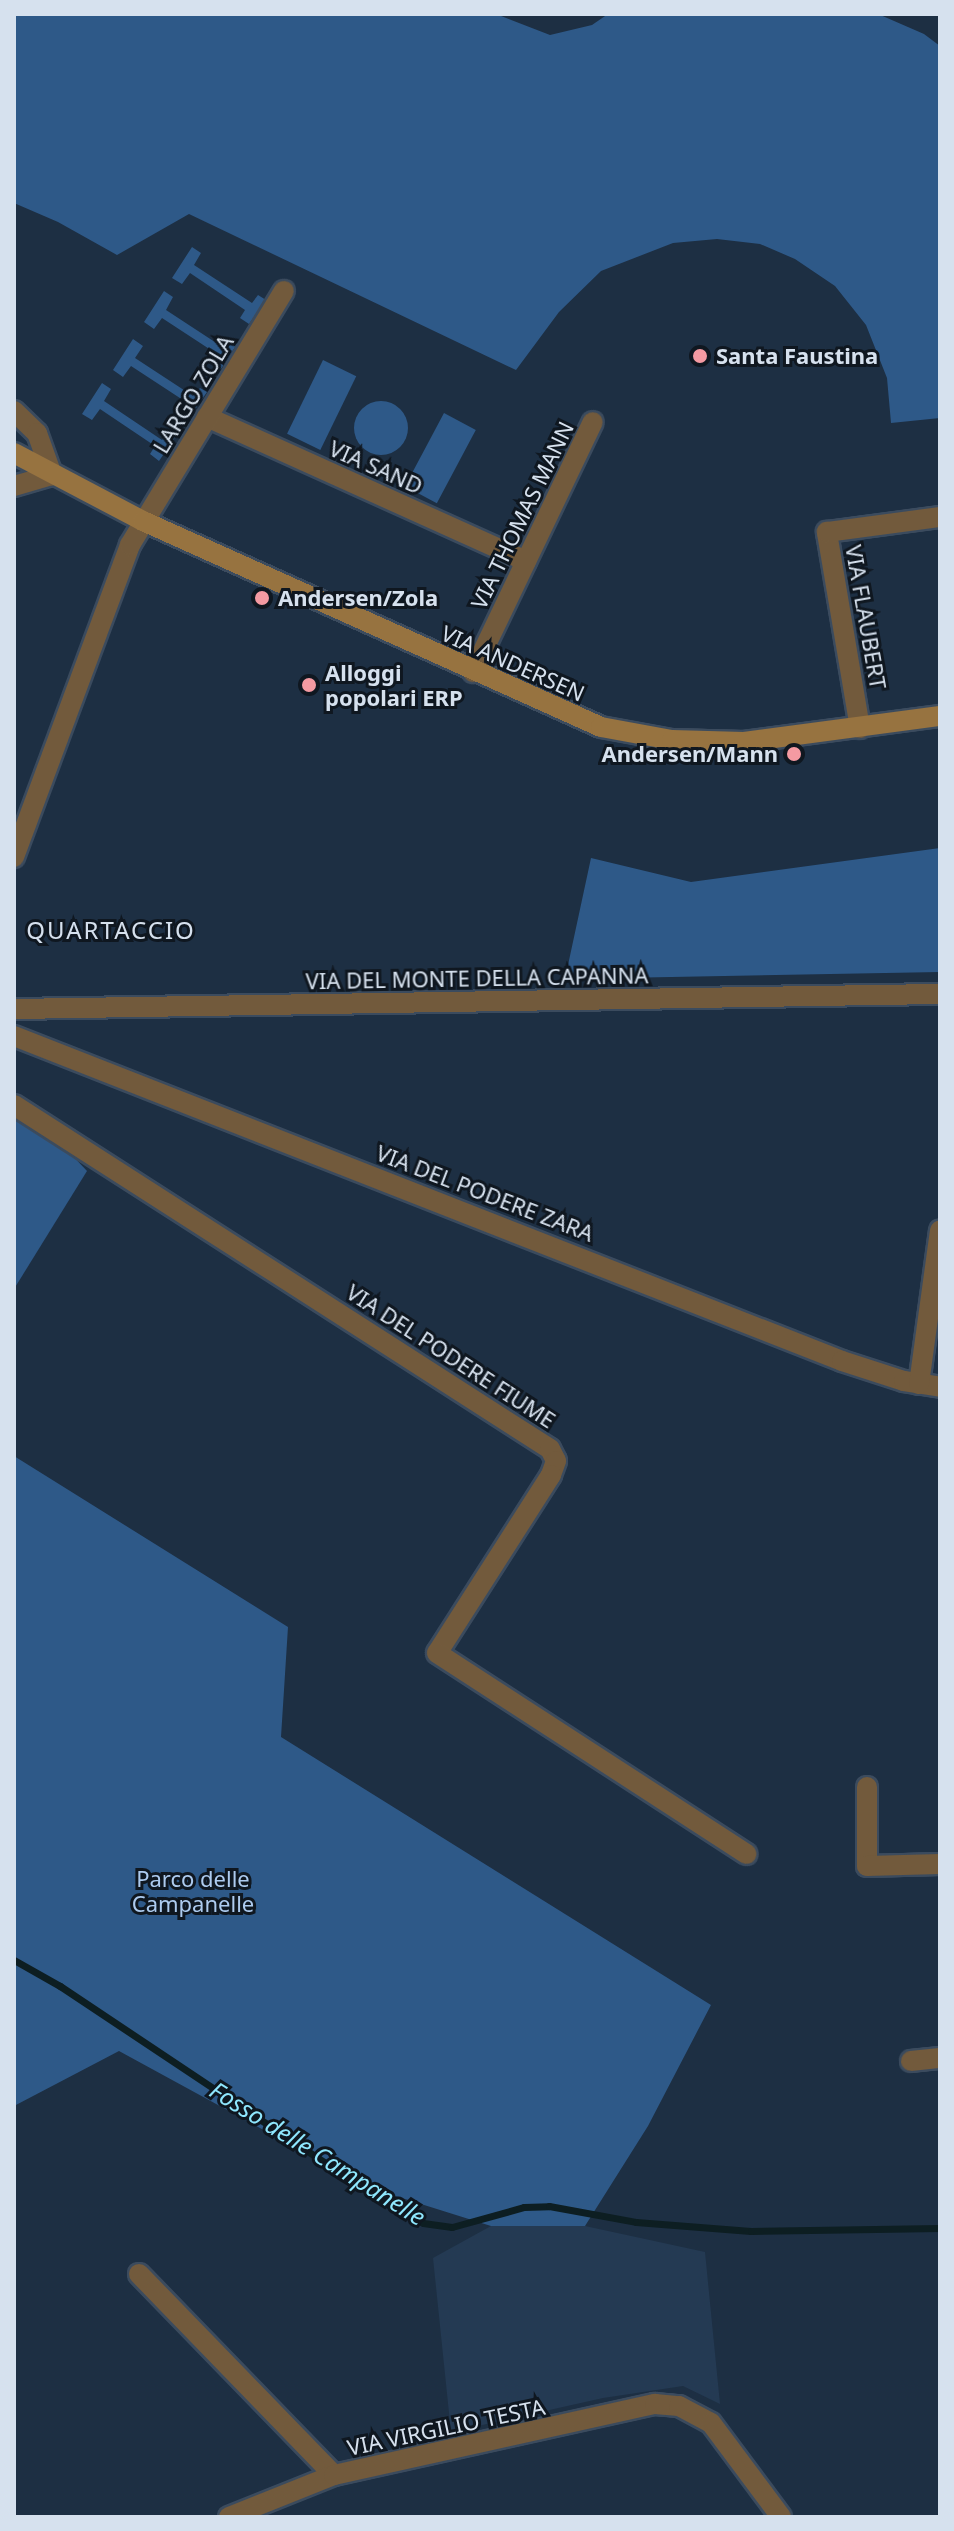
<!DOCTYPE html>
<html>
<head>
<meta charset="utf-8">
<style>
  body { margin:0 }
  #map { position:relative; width:954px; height:2531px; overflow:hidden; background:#1d2f43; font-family:"Noto Sans",sans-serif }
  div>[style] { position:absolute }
  .built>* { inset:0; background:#243a53 }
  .green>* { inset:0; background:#2e5988; transform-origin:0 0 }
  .round { border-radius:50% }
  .stream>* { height:7px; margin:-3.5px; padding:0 3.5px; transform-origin:3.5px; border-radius:3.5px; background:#0d1e22 }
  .roads { filter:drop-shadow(2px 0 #3b4b5e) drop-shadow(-2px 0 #3b4b5e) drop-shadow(0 2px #3b4b5e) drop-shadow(0 -2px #3b4b5e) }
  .street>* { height:20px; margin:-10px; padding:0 10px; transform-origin:10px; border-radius:10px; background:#725a3c }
  .secondary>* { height:20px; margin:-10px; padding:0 10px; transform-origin:10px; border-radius:10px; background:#977340 }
  .dots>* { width:22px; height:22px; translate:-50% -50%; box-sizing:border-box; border:4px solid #0f1720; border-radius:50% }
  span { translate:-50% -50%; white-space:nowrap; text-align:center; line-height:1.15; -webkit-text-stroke:6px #0f1720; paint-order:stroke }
  .poi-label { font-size:22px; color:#d6e1ee; font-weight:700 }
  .left { translate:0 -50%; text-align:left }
  .right { translate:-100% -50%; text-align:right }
  .street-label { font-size:22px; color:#d6e1ee }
  .park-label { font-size:22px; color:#adcbef }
  .neighbourhood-label { font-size:24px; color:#d6e1ee; letter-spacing:2px }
  .water-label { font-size:24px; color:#8fe7fe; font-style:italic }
  .frame { position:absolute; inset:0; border:16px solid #d6e1ee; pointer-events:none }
</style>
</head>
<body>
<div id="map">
  <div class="built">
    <i style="clip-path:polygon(491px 2226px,585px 2226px,705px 2252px,720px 2404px,683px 2386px,603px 2398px,451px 2432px,433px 2258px)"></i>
  </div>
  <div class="green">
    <i style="clip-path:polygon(14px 14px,496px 14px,550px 35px,592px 25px,608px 14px,878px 14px,924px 34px,940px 46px,940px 418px,891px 423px,887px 378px,866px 325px,835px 286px,795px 259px,760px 244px,717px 239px,673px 243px,601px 271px,559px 312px,516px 370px,189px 214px,117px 255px,58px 222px,14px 203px)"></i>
    <i style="clip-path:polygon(192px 247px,201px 253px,194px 265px,252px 303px,258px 295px,266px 300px,249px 324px,240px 318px,245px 310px,190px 273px,182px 284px,172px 278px)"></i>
    <i style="clip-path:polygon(164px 291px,173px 297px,166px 310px,224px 348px,230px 339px,237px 344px,221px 369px,211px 363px,217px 354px,162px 318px,154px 329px,144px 322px)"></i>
    <i style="clip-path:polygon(133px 339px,143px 346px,135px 358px,193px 396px,200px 388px,207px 392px,190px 417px,181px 411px,186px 402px,131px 366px,123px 377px,113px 370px)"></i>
    <i style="left:323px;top:360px;width:37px;height:82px;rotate:26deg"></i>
    <i style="clip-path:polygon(102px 383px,111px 389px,104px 401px,162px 440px,168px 431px,176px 436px,159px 461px,150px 454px,155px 446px,100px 409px,92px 420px,82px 414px)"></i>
    <i class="round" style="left:354px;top:401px;width:54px;height:54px"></i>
    <i style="left:444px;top:413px;width:36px;height:83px;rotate:28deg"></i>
    <i style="clip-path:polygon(940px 848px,940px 972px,565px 979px,591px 858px,691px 882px)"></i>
    <i style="clip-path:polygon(14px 1118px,70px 1153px,87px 1171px,14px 1289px)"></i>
    <i style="clip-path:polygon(14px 1456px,288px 1627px,281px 1737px,711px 2005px,648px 2126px,585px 2226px,491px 2226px,370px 2188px,119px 2051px,14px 2106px)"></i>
  </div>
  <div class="stream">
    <i style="left:14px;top:1960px;width:53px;rotate:29.5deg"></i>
    <i style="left:60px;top:1986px;width:399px;rotate:33.7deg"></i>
    <i style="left:392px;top:2207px;width:35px;rotate:27deg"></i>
    <i style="left:423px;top:2223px;width:29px;rotate:8deg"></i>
    <i style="left:452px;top:2227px;width:75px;rotate:-15.5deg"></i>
    <i style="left:524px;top:2207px;width:25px;rotate:-2deg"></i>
    <i style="left:549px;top:2206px;width:88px;rotate:10.4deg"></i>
    <i style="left:636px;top:2222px;width:115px;rotate:4.5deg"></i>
    <i style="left:751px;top:2231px;width:189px;rotate:-0.9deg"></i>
  </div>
  <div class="roads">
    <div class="street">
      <i style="left:14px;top:411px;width:32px;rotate:44deg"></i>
      <i style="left:37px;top:433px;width:45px;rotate:70.3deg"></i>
      <i style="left:52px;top:475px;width:40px;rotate:164deg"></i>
      <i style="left:207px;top:417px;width:350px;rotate:24.3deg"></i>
      <i style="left:473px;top:672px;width:277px;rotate:-64.4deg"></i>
      <i style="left:860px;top:728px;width:199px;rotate:-99.6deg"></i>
      <i style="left:827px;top:532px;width:114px;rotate:-7.6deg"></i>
      <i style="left:14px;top:857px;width:333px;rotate:-69.6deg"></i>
      <i style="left:130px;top:545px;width:297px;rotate:-58.8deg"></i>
      <i style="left:14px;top:1009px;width:926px;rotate:-0.93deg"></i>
      <i style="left:14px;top:1036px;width:889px;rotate:21.43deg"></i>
      <i style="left:842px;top:1361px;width:65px;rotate:17.9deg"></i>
      <i style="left:904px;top:1381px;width:36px;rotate:9deg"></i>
      <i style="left:14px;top:1105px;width:637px;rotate:32.69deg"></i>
      <i style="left:550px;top:1449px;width:13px;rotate:63deg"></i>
      <i style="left:556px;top:1461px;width:15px;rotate:110deg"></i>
      <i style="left:551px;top:1475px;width:211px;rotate:122.6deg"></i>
      <i style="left:437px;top:1653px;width:369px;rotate:33deg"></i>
      <i style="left:919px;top:1384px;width:155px;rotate:-82.2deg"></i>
      <i style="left:867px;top:1787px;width:79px;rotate:90deg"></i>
      <i style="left:867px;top:1866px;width:73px;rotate:-1.6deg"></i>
      <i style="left:911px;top:2061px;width:29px;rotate:-6deg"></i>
      <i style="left:139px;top:2274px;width:280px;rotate:45.9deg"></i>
      <i style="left:229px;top:2517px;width:113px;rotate:-21.8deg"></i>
      <i style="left:334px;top:2475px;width:329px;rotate:-12.5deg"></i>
      <i style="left:655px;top:2404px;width:24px;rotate:5deg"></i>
      <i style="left:679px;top:2406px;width:36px;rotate:28deg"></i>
      <i style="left:711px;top:2423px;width:117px;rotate:53.3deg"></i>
    </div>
    <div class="secondary">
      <i style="left:14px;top:453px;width:146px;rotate:27.8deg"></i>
      <i style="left:143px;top:521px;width:502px;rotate:24.22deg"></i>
      <i style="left:601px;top:727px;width:72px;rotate:10.4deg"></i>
      <i style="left:672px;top:740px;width:72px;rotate:1.6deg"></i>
      <i style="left:744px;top:742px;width:198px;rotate:-7.6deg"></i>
    </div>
  </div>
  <div class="dots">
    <i style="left:700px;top:356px;background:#f49aa2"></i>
    <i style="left:262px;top:598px;background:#f49aa2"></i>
    <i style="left:309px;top:685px;background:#f49aa2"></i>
    <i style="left:794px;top:754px;background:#f49aa2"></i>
  </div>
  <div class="poi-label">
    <span class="left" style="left:716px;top:356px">Santa Faustina</span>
    <span class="left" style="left:278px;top:598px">Andersen/Zola</span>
    <span class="left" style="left:325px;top:685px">Alloggi<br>popolari ERP</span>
    <span class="right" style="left:778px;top:754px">Andersen/Mann</span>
  </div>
  <div class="street-label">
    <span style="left:193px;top:394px;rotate:-59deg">LARGO ZOLA</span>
    <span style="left:376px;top:467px;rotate:24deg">VIA SAND</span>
    <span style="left:522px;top:515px;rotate:-64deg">VIA THOMAS MANN</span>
    <span style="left:866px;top:617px;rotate:80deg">VIA FLAUBERT</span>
    <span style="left:513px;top:663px;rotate:24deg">VIA ANDERSEN</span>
    <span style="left:477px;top:978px;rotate:-1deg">VIA DEL MONTE DELLA CAPANNA</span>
    <span style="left:485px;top:1193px;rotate:21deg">VIA DEL PODERE ZARA</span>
    <span style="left:451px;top:1356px;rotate:33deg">VIA DEL PODERE FIUME</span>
    <span style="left:446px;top:2427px;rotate:-12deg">VIA VIRGILIO TESTA</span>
  </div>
  <div class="park-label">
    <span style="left:193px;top:1891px">Parco delle<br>Campanelle</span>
  </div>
  <div class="neighbourhood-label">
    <span style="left:111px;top:930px">QUARTACCIO</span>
  </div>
  <div class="water-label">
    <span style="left:318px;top:2153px;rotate:32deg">Fosso delle Campanelle</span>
  </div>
  <div class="frame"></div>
</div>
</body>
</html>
